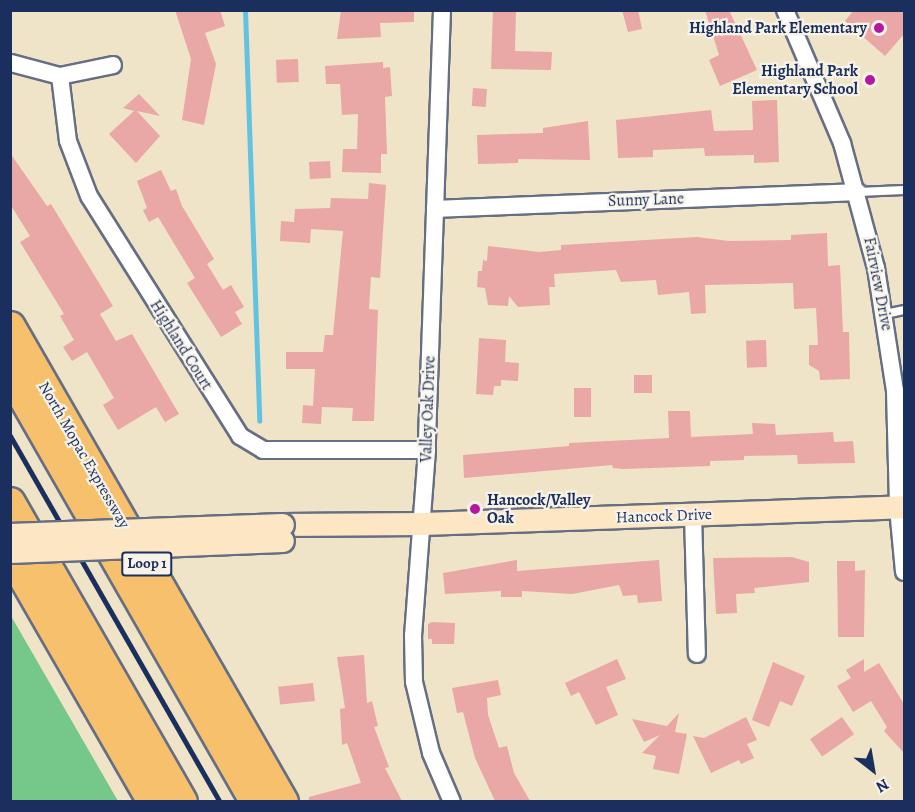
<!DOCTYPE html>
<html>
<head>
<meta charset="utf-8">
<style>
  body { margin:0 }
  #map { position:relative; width:915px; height:812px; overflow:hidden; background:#efe4c8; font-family:Alegreya,serif }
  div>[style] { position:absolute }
  .green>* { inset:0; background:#75c78a }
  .stream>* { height:5px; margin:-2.5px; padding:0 2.5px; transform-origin:2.5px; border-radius:2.5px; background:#62c3e1 }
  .building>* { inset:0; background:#e9a7a5; transform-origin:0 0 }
  .roads { filter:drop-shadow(2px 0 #656e83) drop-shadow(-2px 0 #656e83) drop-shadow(0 2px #656e83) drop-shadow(0 -2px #656e83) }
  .lane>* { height:8px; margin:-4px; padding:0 4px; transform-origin:4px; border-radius:4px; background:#fff }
  .street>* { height:16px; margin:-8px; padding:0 8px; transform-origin:8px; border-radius:8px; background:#fff }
  .secondary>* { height:22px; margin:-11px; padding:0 11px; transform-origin:11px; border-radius:11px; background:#fce6c4 }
  .highway>* { height:30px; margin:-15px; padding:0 15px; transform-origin:15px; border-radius:15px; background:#f7c06c }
  .rail>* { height:4.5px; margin:-2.25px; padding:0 2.25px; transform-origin:2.25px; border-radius:2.25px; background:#1b2f5e }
  .bridges { filter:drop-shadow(2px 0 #656e83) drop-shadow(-2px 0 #656e83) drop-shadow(0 2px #656e83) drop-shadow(0 -2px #656e83) }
  .secondary-bridge>* { height:22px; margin:-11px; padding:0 11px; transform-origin:11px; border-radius:11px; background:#fce6c4 }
  .dots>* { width:16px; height:16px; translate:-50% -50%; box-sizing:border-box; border:3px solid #f7f3e8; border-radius:50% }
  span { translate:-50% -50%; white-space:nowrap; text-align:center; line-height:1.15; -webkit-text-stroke:4.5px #f7f3e8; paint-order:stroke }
  .shield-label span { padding:2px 4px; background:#f7f3e8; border:2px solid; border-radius:4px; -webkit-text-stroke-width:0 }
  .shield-label { font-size:15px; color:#1b2f5e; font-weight:700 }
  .poi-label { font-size:16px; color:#1b2f5e; font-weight:700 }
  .right { translate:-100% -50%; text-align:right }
  .left { translate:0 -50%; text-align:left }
  .street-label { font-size:16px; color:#1b2f5e }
  .frame { position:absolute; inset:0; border:12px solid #1b2f5e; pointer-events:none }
  .north { position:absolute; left:843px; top:740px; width:60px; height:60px; -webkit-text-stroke:4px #f7f3e8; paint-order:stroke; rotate:149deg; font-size:16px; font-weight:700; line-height:24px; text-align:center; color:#1b2f5e }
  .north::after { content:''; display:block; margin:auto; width:21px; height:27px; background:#1b2f5e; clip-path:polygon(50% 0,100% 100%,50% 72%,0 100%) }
</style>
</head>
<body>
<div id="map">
  <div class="green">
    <i style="clip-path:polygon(11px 616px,118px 801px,11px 801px)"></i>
  </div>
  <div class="stream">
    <i style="left:245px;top:10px;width:411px;rotate:88deg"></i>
  </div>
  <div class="building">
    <i style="clip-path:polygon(175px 10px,220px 10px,225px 26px,205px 33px,216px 64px,204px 125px,182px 120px,191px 59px)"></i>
    <i style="clip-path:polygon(341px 10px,414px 10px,414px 22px,380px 23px,381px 37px,337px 39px)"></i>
    <i style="clip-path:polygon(493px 10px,516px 10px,515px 51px,552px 52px,551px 70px,491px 69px)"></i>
    <i style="clip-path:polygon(622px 10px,638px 10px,642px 29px,628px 32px)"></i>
    <i style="clip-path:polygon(705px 10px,729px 10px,757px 70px,720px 86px,709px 60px,719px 55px)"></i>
    <i style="clip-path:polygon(854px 10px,904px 10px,904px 34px,885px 56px,845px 21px)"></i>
    <i style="left:298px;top:59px;width:23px;height:22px;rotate:88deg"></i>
    <i style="clip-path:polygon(383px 62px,383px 68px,390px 67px,392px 96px,385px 97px,387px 154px,381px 154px,381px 173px,342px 172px,343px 149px,357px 149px,358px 114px,342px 115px,340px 84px,326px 84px,325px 66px)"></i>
    <i style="left:473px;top:88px;width:14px;height:18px;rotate:4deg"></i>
    <i style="clip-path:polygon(139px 94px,160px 116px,137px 111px,160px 136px,136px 163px,109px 134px,134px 111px,123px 108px)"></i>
    <i style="clip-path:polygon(777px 100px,779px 162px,754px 163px,754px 155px,705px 156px,704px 148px,653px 150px,653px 157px,618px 158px,616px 120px,711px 110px,714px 131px,753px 130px,752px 101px)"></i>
    <i style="clip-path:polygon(588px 121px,590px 160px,518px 159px,518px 163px,478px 164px,477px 135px,543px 133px,543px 128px)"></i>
    <i style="clip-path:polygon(10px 153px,47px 206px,51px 204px,113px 306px,100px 314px,116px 341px,132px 334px,179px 414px,165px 422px,156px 407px,118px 430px,103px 405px,114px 398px,87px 352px,72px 361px,63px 347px,74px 340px,60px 316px,64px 314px,20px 242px,30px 236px,10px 204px)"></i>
    <i style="left:330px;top:161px;width:17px;height:21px;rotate:87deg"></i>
    <i style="clip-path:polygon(161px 170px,171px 191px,176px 189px,182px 206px,214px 259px,207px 264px,223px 290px,231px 285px,244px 307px,235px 312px,242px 324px,221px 337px,187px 283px,195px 278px,158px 217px,149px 222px,143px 210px,147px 208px,137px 181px)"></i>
    <i style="clip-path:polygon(369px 183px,386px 185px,380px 278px,371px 277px,369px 309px,378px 310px,374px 421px,352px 421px,353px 408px,322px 407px,321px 424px,302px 423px,303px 405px,313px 406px,315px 369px,286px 369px,286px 352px,323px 352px,325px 335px,333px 335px,343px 231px,311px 229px,310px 243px,280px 241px,281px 221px,294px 222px,295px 209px,330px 208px,331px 198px,368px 199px)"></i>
    <i style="clip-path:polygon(827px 233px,828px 266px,840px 265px,843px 332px,849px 332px,850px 379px,820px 380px,819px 371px,809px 365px,809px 345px,818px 345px,816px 308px,794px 309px,793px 283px,705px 285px,706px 313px,691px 314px,689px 292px,658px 295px,656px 280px,621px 282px,616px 270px,554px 274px,555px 287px,549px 287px,550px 305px,518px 307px,509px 296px,508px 306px,488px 305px,485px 288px,477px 287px,478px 271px,482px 271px,483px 260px,487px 261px,488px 246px,539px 252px,561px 250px,561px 245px,697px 237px,729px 241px,791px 240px,791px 235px)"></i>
    <i style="clip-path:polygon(479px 338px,506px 340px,505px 362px,519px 363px,518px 381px,501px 380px,501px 386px,494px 386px,493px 395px,476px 394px)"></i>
    <i style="left:766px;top:340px;width:27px;height:20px;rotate:88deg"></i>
    <i style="left:652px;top:375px;width:18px;height:18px;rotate:90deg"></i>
    <i style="left:574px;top:388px;width:17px;height:29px"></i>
    <i style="clip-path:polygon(668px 411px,690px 411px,691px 437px,753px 434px,752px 423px,775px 424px,776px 435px,833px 432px,834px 442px,853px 441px,855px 463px,798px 464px,797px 455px,744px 456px,744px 460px,710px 461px,710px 466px,623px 469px,613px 468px,612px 465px,464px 478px,463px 455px,569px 446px,569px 443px,669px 438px)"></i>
    <i style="clip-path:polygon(792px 557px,809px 562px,809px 582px,754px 588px,755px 593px,736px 594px,737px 613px,716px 614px,713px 558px)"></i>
    <i style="clip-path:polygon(517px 560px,517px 571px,659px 560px,662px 601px,638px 603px,637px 595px,623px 596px,619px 585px,572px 594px,522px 591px,522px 597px,501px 597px,501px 591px,445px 594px,443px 573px)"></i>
    <i style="clip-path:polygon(837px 561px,855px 561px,855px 571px,865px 570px,864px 637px,838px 637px)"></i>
    <i style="clip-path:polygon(432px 622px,455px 623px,454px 644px,432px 644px,432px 639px,428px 639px,428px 624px)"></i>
    <i style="clip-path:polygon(364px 655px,367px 703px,372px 701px,378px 726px,374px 727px,389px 767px,385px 768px,402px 801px,309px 801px,309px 797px,361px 783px,347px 743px,342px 745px,340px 709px,345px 708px,337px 657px)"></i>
    <i style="clip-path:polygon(617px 659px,626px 679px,606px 687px,618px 715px,596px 725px,579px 692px,571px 696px,565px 683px)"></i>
    <i style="clip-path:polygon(864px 659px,864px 672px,879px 663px,904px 704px,904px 753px,884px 731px,887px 727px,871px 701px,853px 712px,837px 686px,851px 678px,846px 670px)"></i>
    <i style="clip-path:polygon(773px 662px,805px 676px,792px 706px,780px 701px,769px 727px,752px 720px)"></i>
    <i style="clip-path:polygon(498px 680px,501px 695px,487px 698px,488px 715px,499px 748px,507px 746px,514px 773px,530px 801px,495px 801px,475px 758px,463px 712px,457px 713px,452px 688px)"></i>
    <i style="left:313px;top:683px;width:18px;height:35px;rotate:84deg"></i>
    <i style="clip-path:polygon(679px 713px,675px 732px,687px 734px,679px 774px,653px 769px,656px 756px,642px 753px,660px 735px,644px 742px,632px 719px,667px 726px)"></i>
    <i style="clip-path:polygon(746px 717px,757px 740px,747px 744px,754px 758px,741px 764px,739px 760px,711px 773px,693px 736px,704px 738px)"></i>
    <i style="left:842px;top:717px;width:21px;height:39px;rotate:55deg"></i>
  </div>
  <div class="roads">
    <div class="lane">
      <i style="left:858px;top:192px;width:46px;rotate:-2.5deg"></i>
      <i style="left:885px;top:314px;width:19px;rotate:-12deg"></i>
    </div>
    <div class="street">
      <i style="left:442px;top:10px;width:440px;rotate:92deg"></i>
      <i style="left:427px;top:450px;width:186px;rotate:94.3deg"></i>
      <i style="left:413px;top:635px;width:47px;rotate:88.8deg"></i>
      <i style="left:414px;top:682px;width:73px;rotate:76.5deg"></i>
      <i style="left:431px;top:753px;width:53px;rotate:66.8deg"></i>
      <i style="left:785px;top:10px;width:145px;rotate:66.8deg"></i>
      <i style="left:842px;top:143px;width:130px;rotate:74.8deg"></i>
      <i style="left:876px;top:268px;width:124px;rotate:81.2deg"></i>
      <i style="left:895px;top:391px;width:117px;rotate:88.5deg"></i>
      <i style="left:898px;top:508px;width:64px;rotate:84.6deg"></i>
      <i style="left:11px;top:63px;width:51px;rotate:14.9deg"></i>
      <i style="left:60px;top:76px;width:54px;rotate:-11.7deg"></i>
      <i style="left:60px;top:76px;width:65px;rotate:83deg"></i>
      <i style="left:68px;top:141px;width:59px;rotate:69.1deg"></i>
      <i style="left:89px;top:196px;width:284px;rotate:57.8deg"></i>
      <i style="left:240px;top:436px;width:27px;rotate:31deg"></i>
      <i style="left:263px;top:450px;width:164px"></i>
      <i style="left:435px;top:209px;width:423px;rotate:-2.3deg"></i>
      <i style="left:693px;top:515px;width:139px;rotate:88.4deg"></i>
    </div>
    <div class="secondary">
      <i style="left:283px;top:525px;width:140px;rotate:-0.4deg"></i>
      <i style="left:423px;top:524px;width:481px;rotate:-2deg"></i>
    </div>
    <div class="highway">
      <i style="left:10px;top:327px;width:548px;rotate:60.11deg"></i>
      <i style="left:10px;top:373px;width:495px;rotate:60.2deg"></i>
      <i style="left:10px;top:503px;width:345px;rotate:60.1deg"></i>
      <i style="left:10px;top:553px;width:287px;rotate:60.1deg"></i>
    </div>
  </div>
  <div class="rail">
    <i style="left:10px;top:435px;width:423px;rotate:60.2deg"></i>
  </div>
  <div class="bridges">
    <div class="secondary-bridge">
      <i style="left:10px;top:535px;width:273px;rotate:-2.1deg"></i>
      <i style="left:10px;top:552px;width:273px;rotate:-2.3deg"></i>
    </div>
  </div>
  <div class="dots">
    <i style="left:879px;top:28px;background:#b5179e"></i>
    <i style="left:870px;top:80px;background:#b5179e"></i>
    <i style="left:475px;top:509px;background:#b5179e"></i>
  </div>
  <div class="shield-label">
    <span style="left:147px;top:564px">Loop 1</span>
  </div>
  <div class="poi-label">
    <span class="right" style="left:867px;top:28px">Highland Park Elementary</span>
    <span class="right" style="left:858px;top:80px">Highland Park<br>Elementary School</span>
    <span class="left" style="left:487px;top:509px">Hancock/Valley<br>Oak</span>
  </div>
  <div class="street-label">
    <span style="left:646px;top:200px;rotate:-2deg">Sunny Lane</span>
    <span style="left:878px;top:284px;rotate:79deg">Fairview Drive</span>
    <span style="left:181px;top:345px;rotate:58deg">Highland Court</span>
    <span style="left:428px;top:409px;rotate:-88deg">Valley Oak Drive</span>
    <span style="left:84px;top:455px;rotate:60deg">North Mopac Expressway</span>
    <span style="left:664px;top:516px;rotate:-2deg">Hancock Drive</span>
  </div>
  <div class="frame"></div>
  <div class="north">N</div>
</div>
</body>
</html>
